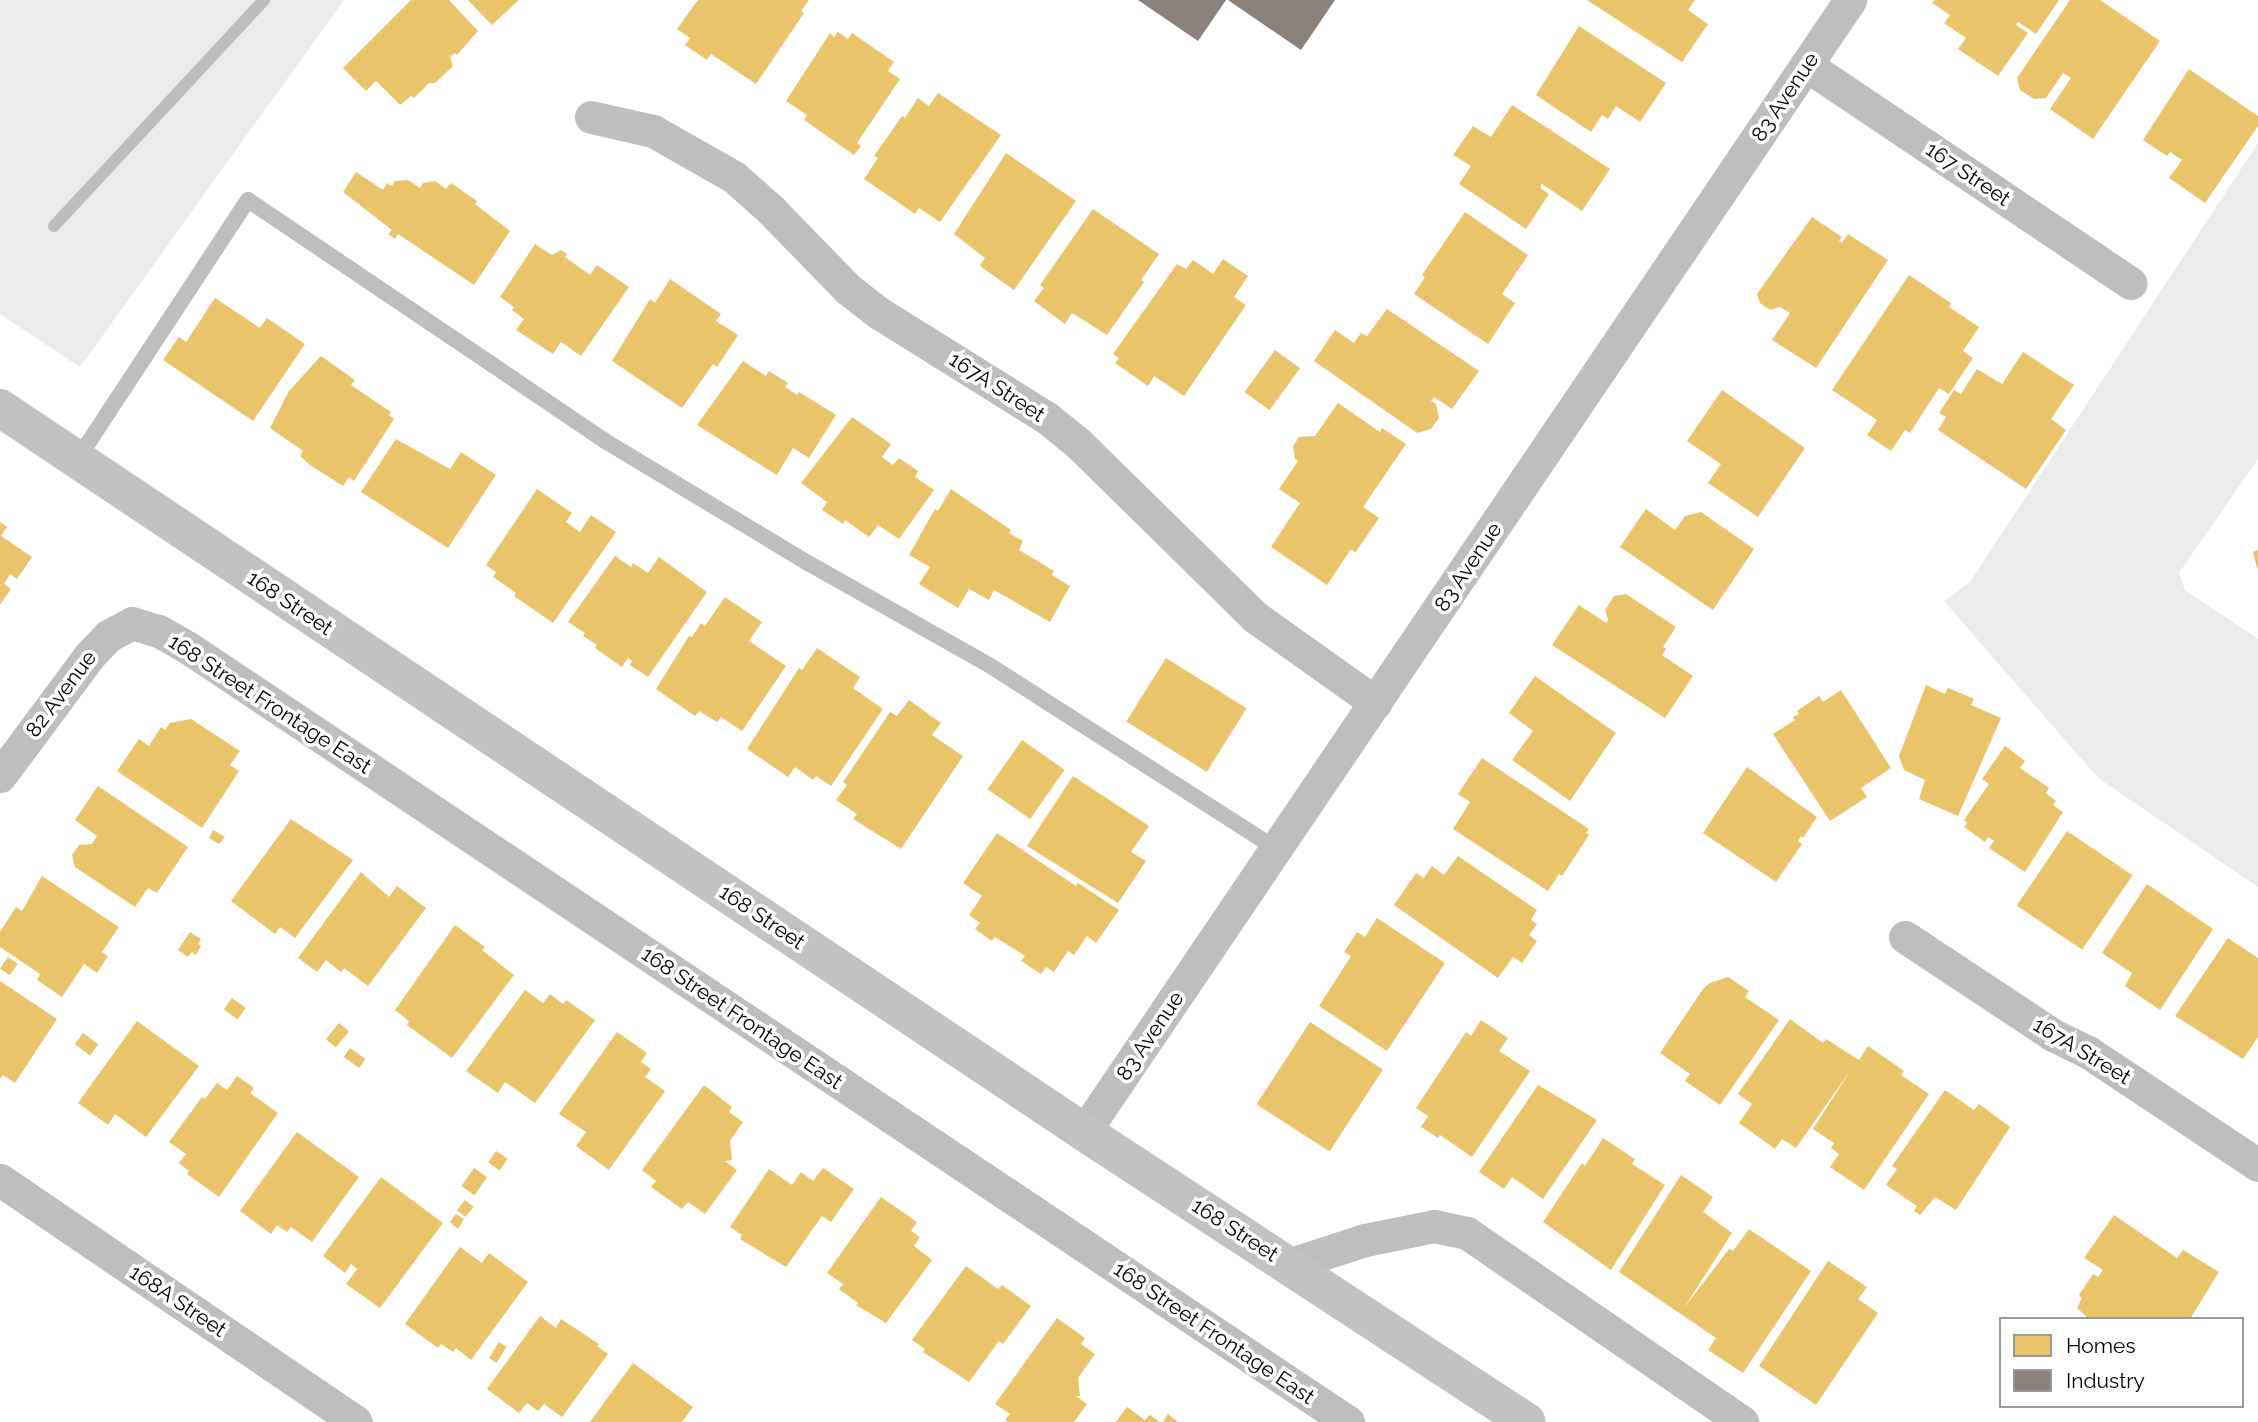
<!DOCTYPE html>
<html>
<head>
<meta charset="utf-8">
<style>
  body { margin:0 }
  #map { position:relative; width:2258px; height:1422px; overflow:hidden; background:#fff; font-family:Raleway,sans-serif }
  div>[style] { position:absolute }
  .green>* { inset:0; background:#ebebeb }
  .homes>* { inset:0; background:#e9c46a; transform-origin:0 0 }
  .industry>* { inset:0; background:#8a817c }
  .stream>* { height:12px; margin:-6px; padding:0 6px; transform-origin:6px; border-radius:6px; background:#bdbdbd }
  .lane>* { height:16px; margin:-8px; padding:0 8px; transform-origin:8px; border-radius:8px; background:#bebebe }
  .street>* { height:33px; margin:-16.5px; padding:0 16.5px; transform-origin:16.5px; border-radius:16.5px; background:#bebebe }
  .secondary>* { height:38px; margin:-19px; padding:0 19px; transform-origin:19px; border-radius:19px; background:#c2c2c2 }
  span { translate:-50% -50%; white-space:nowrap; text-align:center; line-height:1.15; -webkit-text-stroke:7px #fff; paint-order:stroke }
  .street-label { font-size:21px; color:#000 }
  .legend { position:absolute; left:1999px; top:1317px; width:245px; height:91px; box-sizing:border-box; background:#fff; border:2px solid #999; margin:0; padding:9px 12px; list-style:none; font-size:21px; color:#000 }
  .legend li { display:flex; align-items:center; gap:14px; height:35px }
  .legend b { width:35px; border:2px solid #999 }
</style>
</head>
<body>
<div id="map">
  <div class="green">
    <i style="clip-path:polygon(0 0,344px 0,80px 367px,0 314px)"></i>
    <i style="clip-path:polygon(2258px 143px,2258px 459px,2179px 573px,2185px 590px,2258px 639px,2258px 887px,2098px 778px,1944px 601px,1970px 582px)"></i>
  </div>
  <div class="homes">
    <i style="clip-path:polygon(411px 0,449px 0,478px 31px,457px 55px,455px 53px,450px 57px,453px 66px,435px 83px,429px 83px,414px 98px,411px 96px,400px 105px,376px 81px,366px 91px,343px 68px)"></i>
    <i style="clip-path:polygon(468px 0,519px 0,492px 25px)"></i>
    <i style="clip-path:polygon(698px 0,809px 0,801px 11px,804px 13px,756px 84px,711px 54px,707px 60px,685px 45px,690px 38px,677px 29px)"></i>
    <i style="clip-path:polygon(1587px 0,1695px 0,1688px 10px,1708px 24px,1682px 62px)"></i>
    <i style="clip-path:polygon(1935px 0,2059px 0,2036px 34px,2018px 22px,2016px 25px,2028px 33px,1998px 76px,1958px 49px,1966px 38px,1944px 23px,1950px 15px,1932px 3px)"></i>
    <i style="clip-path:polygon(2070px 0,2100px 0,2160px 41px,2093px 139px,2050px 109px,2071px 78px,2063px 73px,2046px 98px,2034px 99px,2020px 90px,2017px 78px)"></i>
    <i style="clip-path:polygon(1579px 26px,1666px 83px,1640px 122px,1616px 106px,1608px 119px,1602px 115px,1591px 132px,1536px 95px)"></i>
    <i style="clip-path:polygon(838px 32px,848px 39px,852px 33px,894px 62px,888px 71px,900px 79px,857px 143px,861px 146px,854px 155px,804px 120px,807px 115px,786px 101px,830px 33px,834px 37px)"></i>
    <i style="clip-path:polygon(2189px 69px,2258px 116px,2258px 126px,2205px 203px,2169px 178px,2182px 160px,2170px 152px,2167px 156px,2143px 140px)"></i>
    <i style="clip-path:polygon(938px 93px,1001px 135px,940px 222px,919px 208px,915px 214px,864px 179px,878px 158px,874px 156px,902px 116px,905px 118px,918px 98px,929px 106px)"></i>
    <i style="clip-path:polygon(1512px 105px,1610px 169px,1582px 211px,1542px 184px,1540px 188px,1549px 194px,1526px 229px,1459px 184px,1471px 166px,1453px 155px,1473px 126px,1491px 137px)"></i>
    <i style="clip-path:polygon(1006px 153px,1076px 201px,1014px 290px,980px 266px,985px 258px,954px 234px)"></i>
    <i style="clip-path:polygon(356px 172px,383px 190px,387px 183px,392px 186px,395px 181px,408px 180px,420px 188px,423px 183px,435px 181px,446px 189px,451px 183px,477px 201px,475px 204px,510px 231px,474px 285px,398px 234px,395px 239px,388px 234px,392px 230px,343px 192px)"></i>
    <i style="clip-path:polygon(1093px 209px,1159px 254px,1141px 280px,1144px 282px,1107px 335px,1072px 313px,1065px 324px,1034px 301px,1044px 288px,1040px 285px)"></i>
    <i style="clip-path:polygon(1465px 212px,1528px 255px,1502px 294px,1515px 303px,1488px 344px,1414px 294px,1425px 277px,1422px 275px)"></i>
    <i style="clip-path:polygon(1812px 217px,1842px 237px,1839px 241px,1842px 243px,1848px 234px,1888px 260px,1816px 368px,1772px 340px,1790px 313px,1780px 307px,1770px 310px,1760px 303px,1757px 294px)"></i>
    <i style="clip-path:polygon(535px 244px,552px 255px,561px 250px,567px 254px,565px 257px,590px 275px,597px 265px,629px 287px,581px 356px,561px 342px,553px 354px,516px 330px,524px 319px,512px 310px,514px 307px,500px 297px)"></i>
    <i style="clip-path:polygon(1223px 259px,1248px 276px,1234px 297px,1246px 305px,1184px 396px,1154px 376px,1148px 386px,1115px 363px,1119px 358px,1113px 354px,1177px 264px,1186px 269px,1193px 260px,1213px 274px)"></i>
    <i style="clip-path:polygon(1909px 275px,1951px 303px,1949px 307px,1979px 327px,1963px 351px,1973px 358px,1949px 394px,1939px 388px,1910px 433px,1905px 430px,1891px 451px,1867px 435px,1877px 420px,1832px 390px)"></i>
    <i style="clip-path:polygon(670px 279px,721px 314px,716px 321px,738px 335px,717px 367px,713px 364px,682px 408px,612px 361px,650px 299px,655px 303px)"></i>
    <i style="clip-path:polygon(215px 298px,260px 328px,267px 318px,305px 344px,253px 421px,163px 360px,179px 337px,186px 342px)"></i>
    <i style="clip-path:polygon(1387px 309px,1479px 371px,1452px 409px,1434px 397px,1431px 401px,1436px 404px,1439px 418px,1431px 429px,1417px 433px,1314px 361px,1335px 330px,1354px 343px,1361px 333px,1367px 336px)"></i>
    <i style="left:1275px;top:350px;width:31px;height:52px;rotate:36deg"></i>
    <i style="clip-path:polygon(2023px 352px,2074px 385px,2051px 419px,2066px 430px,2026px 489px,1938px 430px,1946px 417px,1939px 413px,1954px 390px,1961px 394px,1977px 369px,2002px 384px)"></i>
    <i style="clip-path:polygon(321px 356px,355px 380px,351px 385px,391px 412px,389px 415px,394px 419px,354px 481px,349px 477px,343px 486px,310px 465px,300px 456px,303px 451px,270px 428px,289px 391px)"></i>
    <i style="clip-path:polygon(743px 361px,766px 376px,769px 371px,788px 383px,785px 387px,797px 395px,799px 392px,836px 415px,809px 458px,793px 448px,777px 475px,697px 425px)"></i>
    <i style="clip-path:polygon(1722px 390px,1805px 448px,1758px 517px,1708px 483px,1721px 464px,1687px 441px)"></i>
    <i style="clip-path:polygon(1338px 403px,1380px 432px,1382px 428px,1406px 444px,1363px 507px,1379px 518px,1355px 553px,1351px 549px,1327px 585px,1271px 547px,1300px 503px,1279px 489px,1298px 461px,1295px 459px,1293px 446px,1299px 437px,1315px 436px)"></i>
    <i style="clip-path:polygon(852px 417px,891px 444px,882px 457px,893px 465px,899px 458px,918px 471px,915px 477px,934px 490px,899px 539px,878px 525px,869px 537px,845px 520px,843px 524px,822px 510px,827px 502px,801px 483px)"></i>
    <i style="clip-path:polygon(396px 439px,450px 469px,461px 452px,496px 475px,448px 548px,361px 492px)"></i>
    <i style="clip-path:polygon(537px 489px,572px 513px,566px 522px,580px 532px,591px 515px,616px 532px,553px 623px,514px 596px,516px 593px,493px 577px,496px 572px,486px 565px)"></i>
    <i style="clip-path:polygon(951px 489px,1011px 530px,1009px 533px,1023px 541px,1019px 550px,1054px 571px,1052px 575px,1070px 586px,1050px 622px,994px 590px,989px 600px,969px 589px,958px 608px,919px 584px,930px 567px,909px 555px,935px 509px,938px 511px)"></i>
    <i style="clip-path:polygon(1646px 509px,1675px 530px,1685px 516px,1701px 512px,1754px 549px,1713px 610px,1620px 547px)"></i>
    <i style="clip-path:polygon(0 522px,7px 527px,1px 536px,32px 557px,17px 579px,10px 574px,4px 584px,11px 589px,0 605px)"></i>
    <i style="clip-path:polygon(2258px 550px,2258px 568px,2257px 568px,2253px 552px)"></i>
    <i style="clip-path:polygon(615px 556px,631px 567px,633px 563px,648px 573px,659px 557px,707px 592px,648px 677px,630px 665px,632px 661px,628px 658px,622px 667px,595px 648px,597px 645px,583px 636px,585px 633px,568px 622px)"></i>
    <i style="clip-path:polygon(1626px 594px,1676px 627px,1663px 647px,1666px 649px,1662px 655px,1693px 676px,1665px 718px,1552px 645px,1579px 605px,1606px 623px,1608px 620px,1605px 610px,1614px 596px)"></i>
    <i style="clip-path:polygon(725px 597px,762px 622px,749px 641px,786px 666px,742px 731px,721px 717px,717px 722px,699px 711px,695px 716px,656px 689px,689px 636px,692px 637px,701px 623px,705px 626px)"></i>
    <i style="clip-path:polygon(817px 648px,860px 677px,853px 688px,883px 709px,831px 786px,816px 776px,813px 780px,795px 767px,788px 777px,747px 749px,799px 668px,802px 670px)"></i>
    <i style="left:1166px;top:658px;width:95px;height:75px;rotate:32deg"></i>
    <i style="clip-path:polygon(1535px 676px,1616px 733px,1570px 801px,1512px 760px,1533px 731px,1509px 713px)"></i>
    <i style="clip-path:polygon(1926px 685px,1945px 694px,1948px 688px,1974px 699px,1971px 705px,2001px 718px,1958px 816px,1919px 799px,1925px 780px,1904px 770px,1899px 756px)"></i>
    <i style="clip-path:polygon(1841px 690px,1891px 768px,1861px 788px,1867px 797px,1830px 821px,1773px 734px,1795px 720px,1793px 717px,1799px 714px,1797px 711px,1819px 696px,1823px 702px)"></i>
    <i style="clip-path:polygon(909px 700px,941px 723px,932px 735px,963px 756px,901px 849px,853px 819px,857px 814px,836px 800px,847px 785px,843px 782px,890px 712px,897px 716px)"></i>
    <i style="clip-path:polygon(191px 719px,240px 751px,230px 765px,239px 771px,202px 828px,117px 771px,139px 739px,149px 746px,161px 727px,165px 730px,170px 723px)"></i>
    <i style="left:1022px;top:740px;width:52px;height:60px;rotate:35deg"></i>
    <i style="clip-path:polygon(2005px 746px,2025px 761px,2020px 768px,2049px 788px,2046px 793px,2056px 801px,2053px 805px,2063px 812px,2025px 872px,1989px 848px,1994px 841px,1988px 837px,1985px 842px,1964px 827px,1967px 823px,1964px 820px,1989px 784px,1982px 779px)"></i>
    <i style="clip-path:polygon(1482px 758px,1589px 829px,1586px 833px,1589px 835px,1562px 876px,1559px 874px,1548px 891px,1453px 829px,1470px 802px,1458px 794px)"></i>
    <i style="clip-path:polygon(1747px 767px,1817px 817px,1803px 838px,1801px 836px,1798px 841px,1802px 844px,1776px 882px,1703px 833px)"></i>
    <i style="clip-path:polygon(1073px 776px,1149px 826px,1131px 852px,1146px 861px,1118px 903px,1027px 846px)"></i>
    <i style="clip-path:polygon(98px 786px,188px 847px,157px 893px,148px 888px,135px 907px,75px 867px,72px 855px,79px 845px,92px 844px,97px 836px,75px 820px)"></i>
    <i style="clip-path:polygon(291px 819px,353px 860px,295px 938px,280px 927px,275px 934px,231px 901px)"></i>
    <i style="clip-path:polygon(213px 830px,225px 837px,219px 844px,209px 838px)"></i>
    <i style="left:2067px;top:831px;width:79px;height:90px;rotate:34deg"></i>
    <i style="clip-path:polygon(997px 833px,1076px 886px,1078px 883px,1119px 910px,1096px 943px,1087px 936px,1074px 955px,1068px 951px,1054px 972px,1046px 967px,1041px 974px,1021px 961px,1025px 956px,995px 937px,992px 941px,975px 929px,980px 923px,969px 915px,982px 896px,963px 883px)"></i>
    <i style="clip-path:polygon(1458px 856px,1537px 910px,1531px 920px,1537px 924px,1529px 935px,1537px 941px,1522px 963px,1513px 957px,1498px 978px,1394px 905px,1416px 873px,1424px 878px,1432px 866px,1444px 875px)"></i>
    <i style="clip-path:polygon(361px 872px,389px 897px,397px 886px,426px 908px,368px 986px,344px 968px,341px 972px,326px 960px,317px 972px,298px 958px)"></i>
    <i style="clip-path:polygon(42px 876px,119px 927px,102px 952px,108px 956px,97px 973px,84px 964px,62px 997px,37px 980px,40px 974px,0 947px,0 932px,16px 907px,22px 911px)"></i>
    <i style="clip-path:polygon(2147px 884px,2213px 929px,2160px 1010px,2125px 986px,2132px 973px,2102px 953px)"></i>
    <i style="clip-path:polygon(1377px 918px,1445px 963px,1387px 1051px,1319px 1006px,1351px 956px,1344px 952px,1357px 932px,1365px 937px)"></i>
    <i style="clip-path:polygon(455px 925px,485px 947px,482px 950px,514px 975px,452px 1058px,407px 1025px,409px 1021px,395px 1010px)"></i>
    <i style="clip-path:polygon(190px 932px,201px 939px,198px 944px,201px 946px,196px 955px,192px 952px,188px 957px,178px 950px)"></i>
    <i style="clip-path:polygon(2228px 938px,2258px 958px,2258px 1037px,2243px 1059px,2175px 1016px)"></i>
    <i style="left:8px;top:957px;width:12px;height:14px;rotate:35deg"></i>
    <i style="clip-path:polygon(1728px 977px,1749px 991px,1745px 997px,1779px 1020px,1720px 1105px,1685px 1081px,1690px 1074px,1660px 1053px,1703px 989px,1710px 983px)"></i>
    <i style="clip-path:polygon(0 981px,57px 1019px,15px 1083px,3px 1075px,0 1079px)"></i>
    <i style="clip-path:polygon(525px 990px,543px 1003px,550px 994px,563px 1004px,566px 1000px,595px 1020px,535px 1103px,505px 1082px,498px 1093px,466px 1071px)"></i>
    <i style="left:232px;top:998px;width:17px;height:14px;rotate:36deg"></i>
    <i style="clip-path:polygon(1790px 1019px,1823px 1043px,1826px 1039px,1859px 1060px,1868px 1046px,1904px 1071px,1901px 1075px,1929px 1094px,1864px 1190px,1830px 1167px,1839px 1154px,1831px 1148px,1834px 1143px,1813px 1129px,1852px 1068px,1796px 1148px,1782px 1139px,1775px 1149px,1739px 1123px,1752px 1104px,1738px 1094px)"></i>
    <i style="clip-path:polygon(1481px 1020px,1508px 1038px,1499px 1051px,1530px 1071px,1472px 1157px,1440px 1135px,1438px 1138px,1421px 1127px,1428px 1116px,1416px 1108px,1466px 1032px,1471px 1036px)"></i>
    <i style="clip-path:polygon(137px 1021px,199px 1066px,146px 1137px,115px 1114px,108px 1125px,78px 1103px)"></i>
    <i style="left:1310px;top:1022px;width:87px;height:98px;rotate:33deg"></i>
    <i style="left:339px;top:1023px;width:13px;height:21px;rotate:39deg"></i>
    <i style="clip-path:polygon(617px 1032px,647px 1053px,641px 1062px,651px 1069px,645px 1077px,665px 1091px,609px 1170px,576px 1146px,586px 1132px,559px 1114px)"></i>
    <i style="left:83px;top:1033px;width:19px;height:14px;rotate:36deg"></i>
    <i style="left:350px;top:1048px;width:19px;height:11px;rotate:35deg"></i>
    <i style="clip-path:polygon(237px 1076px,254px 1088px,250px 1093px,278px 1113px,219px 1197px,187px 1174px,189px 1171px,179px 1163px,186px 1154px,169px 1142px,202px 1097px,205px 1099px,217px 1083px,227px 1090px)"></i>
    <i style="clip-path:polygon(704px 1085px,732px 1107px,729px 1112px,743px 1122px,730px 1141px,732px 1160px,725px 1161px,737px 1170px,705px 1214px,688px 1202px,682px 1209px,651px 1187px,656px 1181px,642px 1170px)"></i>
    <i style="clip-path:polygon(1538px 1085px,1597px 1120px,1543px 1199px,1512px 1177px,1504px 1189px,1479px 1172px)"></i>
    <i style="clip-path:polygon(1945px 1090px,1974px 1110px,1979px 1104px,2010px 1127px,1956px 1210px,1935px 1197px,1920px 1215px,1914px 1211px,1917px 1206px,1886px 1185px,1897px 1169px,1892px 1166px)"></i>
    <i style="clip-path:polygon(297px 1132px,359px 1177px,312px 1242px,291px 1227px,287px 1232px,277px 1225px,271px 1234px,240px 1211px)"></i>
    <i style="clip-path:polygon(1603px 1138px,1635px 1159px,1632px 1164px,1665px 1185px,1611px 1270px,1543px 1222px,1582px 1163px,1585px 1166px)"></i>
    <i style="left:496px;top:1151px;width:14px;height:14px;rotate:34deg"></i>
    <i style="left:474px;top:1168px;width:16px;height:22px;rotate:35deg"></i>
    <i style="clip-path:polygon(823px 1168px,854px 1189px,831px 1222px,822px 1216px,786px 1267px,740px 1239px,742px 1235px,730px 1227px,769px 1169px,792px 1185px,801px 1172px,813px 1181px)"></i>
    <i style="clip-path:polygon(1681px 1175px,1713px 1197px,1703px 1212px,1732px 1233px,1684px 1308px,1729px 1249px,1733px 1251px,1749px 1229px,1811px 1271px,1743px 1373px,1708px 1350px,1716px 1338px,1619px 1272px)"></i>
    <i style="clip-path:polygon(381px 1177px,443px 1223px,380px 1308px,346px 1284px,357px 1269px,351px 1264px,345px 1273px,323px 1256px)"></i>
    <i style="clip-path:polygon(881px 1197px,917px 1222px,911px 1231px,920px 1237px,914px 1246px,932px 1260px,886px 1323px,856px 1305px,858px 1303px,839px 1289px,843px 1284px,827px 1273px)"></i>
    <i style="left:465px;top:1200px;width:11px;height:13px;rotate:38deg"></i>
    <i style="clip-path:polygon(456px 1214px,464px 1219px,458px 1229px,450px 1222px)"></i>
    <i style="clip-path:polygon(2114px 1215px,2177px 1258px,2183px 1250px,2219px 1272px,2190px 1319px,2089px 1319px,2077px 1308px,2082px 1298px,2079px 1295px,2093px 1274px,2098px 1277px,2103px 1270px,2084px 1258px)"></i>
    <i style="clip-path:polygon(460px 1247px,482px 1263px,489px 1253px,528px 1282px,471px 1360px,456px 1348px,453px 1352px,441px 1344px,438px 1348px,405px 1324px)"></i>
    <i style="clip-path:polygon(1828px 1261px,1867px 1287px,1858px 1299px,1878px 1313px,1816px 1405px,1759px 1366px)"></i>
    <i style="clip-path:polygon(966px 1266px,998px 1289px,1002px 1285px,1031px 1306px,1003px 1344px,999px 1341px,969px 1382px,923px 1352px,925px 1349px,912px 1340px)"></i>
    <i style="clip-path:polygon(540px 1316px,556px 1328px,561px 1319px,599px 1344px,597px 1346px,608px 1354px,562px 1417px,544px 1404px,538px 1411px,527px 1403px,519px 1413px,487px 1389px)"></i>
    <i style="clip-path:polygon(1057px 1318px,1085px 1338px,1081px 1344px,1095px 1354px,1078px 1378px,1080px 1396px,1076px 1396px,1087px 1404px,1074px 1422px,1008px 1422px,1005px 1420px,1010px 1414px,995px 1404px)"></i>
    <i style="left:499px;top:1342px;width:9px;height:19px;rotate:32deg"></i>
    <i style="clip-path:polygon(633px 1363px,693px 1407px,682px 1422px,590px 1422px)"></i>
    <i style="clip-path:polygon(1127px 1407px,1145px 1420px,1150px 1415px,1160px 1422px,1116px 1422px)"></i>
    <i style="clip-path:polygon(1168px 1414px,1178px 1422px,1163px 1422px)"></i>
  </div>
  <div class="industry">
    <i style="clip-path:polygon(1138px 0,1226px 0,1198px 41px)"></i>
    <i style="clip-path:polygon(1228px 0,1335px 0,1301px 50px)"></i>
  </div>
  <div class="stream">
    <i style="left:54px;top:226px;width:309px;rotate:-47.1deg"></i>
  </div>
  <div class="lane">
    <i style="left:77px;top:460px;width:311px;rotate:-56.7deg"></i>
    <i style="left:248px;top:200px;width:431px;rotate:34deg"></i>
    <i style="left:605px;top:441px;width:237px;rotate:31deg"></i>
    <i style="left:808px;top:563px;width:208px;rotate:29.4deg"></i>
    <i style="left:989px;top:665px;width:342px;rotate:32.6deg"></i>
  </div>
  <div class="street">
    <i style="left:1806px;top:65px;width:391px;rotate:33.9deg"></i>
    <i style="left:591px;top:117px;width:64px;rotate:12.7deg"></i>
    <i style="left:653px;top:131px;width:93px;rotate:29.6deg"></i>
    <i style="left:734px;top:177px;width:48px;rotate:41.6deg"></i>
    <i style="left:770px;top:209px;width:112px;rotate:45.7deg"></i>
    <i style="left:848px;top:289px;width:39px;rotate:38deg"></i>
    <i style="left:879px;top:313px;width:198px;rotate:32deg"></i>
    <i style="left:1047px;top:418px;width:40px;rotate:39deg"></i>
    <i style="left:1078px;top:443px;width:248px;rotate:44.5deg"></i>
    <i style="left:1255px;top:617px;width:148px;rotate:35.4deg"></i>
    <i style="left:0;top:776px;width:149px;rotate:-53.4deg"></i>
    <i style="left:89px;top:656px;width:28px;rotate:-46deg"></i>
    <i style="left:108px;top:636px;width:27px;rotate:-28deg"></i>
    <i style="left:132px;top:623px;width:28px;rotate:17deg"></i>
    <i style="left:159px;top:631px;width:32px;rotate:30deg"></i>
    <i style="left:187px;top:647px;width:1396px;rotate:33.72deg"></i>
    <i style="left:1905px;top:937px;width:178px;rotate:33.5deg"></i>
    <i style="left:2053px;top:1035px;width:39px;rotate:26deg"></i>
    <i style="left:2088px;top:1052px;width:204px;rotate:33.6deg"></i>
    <i style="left:1084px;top:1132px;width:1367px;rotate:-55.91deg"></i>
    <i style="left:0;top:1180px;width:430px;rotate:34.2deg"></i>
    <i style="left:1288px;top:1265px;width:81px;rotate:-18deg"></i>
    <i style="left:1365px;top:1240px;width:70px;rotate:-11.5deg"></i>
    <i style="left:1434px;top:1226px;width:34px;rotate:12deg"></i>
    <i style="left:1467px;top:1233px;width:334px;rotate:34.5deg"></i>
  </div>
  <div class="secondary">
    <i style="left:0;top:408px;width:1304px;rotate:33.74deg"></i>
    <i style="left:1084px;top:1132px;width:529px;rotate:33.21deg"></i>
  </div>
  <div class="street-label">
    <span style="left:1785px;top:97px;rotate:-56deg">83 Avenue</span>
    <span style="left:1968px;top:174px;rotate:34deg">167 Street</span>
    <span style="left:997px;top:387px;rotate:33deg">167A Street</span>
    <span style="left:1468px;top:567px;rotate:-56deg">83 Avenue</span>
    <span style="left:290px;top:603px;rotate:34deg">168 Street</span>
    <span style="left:61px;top:694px;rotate:-53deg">82 Avenue</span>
    <span style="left:270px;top:704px;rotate:33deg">168 Street Frontage East</span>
    <span style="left:762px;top:917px;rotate:34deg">168 Street</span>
    <span style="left:742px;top:1018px;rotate:34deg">168 Street Frontage East</span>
    <span style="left:1150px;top:1036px;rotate:-56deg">83 Avenue</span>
    <span style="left:2082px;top:1051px;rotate:31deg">167A Street</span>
    <span style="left:1235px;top:1230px;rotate:33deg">168 Street</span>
    <span style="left:178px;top:1301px;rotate:34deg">168A Street</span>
    <span style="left:1214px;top:1333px;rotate:34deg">168 Street Frontage East</span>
  </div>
  <ul class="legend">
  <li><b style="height:19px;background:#e9c46a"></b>Homes</li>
  <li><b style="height:19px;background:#8a817c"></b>Industry</li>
  </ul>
</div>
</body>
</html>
